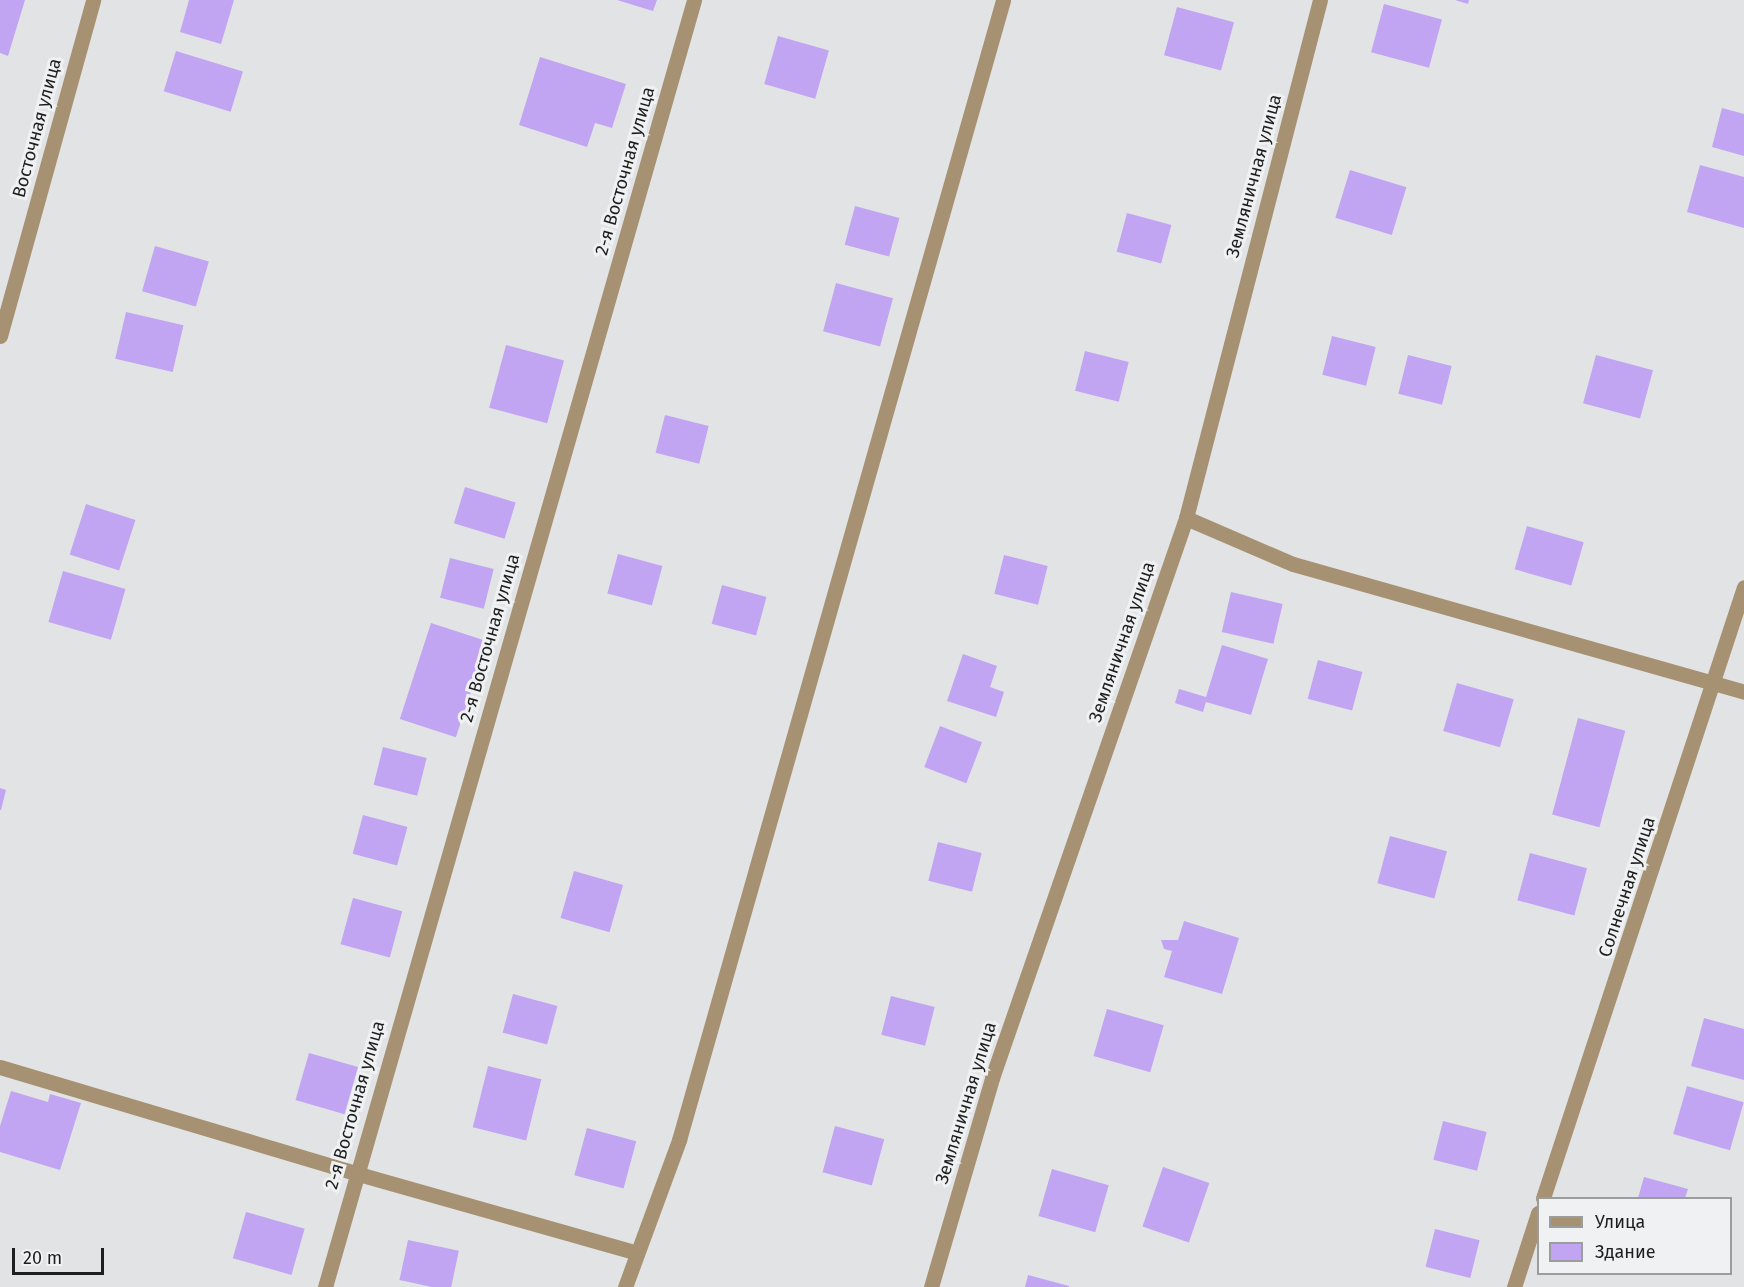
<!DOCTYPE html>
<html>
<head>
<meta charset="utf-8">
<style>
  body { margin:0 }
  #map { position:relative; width:1744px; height:1287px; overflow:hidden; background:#e2e3e5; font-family:"Fira Sans",sans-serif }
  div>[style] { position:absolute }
  .building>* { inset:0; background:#c1a5f3; transform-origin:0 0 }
  .lane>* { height:15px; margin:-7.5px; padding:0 7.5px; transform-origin:7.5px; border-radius:7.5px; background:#a69272 }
  .street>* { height:15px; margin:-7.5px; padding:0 7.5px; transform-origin:7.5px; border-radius:7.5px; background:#a69272 }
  span { translate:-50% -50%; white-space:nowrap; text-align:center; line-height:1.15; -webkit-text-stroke:6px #eff1f2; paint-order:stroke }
  .street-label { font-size:18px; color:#1d1e1e }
  .legend { position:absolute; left:1537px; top:1197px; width:195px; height:78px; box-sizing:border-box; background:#eff1f2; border:2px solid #9b9d9d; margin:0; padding:8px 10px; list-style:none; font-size:18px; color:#1d1e1e }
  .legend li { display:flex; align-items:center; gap:12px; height:30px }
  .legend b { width:30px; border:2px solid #9b9d9d }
  .scale { position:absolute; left:12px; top:1248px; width:92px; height:27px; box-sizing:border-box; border:3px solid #1d1e1e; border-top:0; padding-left:8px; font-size:18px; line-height:21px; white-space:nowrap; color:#1d1e1e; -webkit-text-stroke:4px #eff1f2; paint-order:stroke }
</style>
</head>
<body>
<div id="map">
  <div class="building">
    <i style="clip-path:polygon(0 0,25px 0,8px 56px,0 53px)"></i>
    <i style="clip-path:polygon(189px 0,234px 0,221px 44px,180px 32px)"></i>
    <i style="clip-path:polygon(617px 0,657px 0,653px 11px)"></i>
    <i style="clip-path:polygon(1455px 0,1469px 0,1468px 4px)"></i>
    <i style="left:1384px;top:4px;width:60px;height:50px;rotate:15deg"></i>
    <i style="left:1177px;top:7px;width:59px;height:50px;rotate:15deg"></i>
    <i style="left:778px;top:36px;width:53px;height:50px;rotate:16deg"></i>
    <i style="left:176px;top:51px;width:70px;height:42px;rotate:17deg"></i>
    <i style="clip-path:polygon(540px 57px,626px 84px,612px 128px,595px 123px,587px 147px,519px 125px)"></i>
    <i style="clip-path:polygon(1722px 108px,1744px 114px,1744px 156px,1712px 147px)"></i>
    <i style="clip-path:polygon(1700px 165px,1744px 177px,1744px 228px,1687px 212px)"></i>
    <i style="left:1350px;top:170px;width:59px;height:50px;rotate:17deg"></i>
    <i style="left:855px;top:206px;width:46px;height:40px;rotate:15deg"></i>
    <i style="left:1127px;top:213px;width:46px;height:40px;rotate:15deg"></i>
    <i style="left:155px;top:246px;width:56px;height:47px;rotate:16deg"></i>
    <i style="left:836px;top:283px;width:59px;height:50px;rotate:15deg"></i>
    <i style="left:126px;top:312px;width:59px;height:48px;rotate:13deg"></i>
    <i style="left:1332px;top:336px;width:45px;height:40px;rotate:14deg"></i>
    <i style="left:506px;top:345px;width:60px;height:65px;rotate:15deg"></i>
    <i style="left:1085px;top:351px;width:45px;height:41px;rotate:14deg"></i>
    <i style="left:1408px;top:355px;width:45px;height:40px;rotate:14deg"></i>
    <i style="left:1596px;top:355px;width:59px;height:50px;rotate:15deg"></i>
    <i style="left:665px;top:415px;width:45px;height:39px;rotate:14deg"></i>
    <i style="left:465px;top:487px;width:53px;height:38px;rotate:17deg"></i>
    <i style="left:86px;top:504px;width:52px;height:53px;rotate:18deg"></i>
    <i style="left:1527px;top:526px;width:59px;height:45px;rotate:16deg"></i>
    <i style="left:618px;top:554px;width:46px;height:41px;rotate:15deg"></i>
    <i style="left:1004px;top:555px;width:45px;height:40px;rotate:14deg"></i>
    <i style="left:450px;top:558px;width:45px;height:41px;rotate:14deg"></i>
    <i style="left:63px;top:571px;width:65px;height:53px;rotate:16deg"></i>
    <i style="left:722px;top:585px;width:46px;height:40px;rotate:15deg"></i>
    <i style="left:1231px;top:592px;width:53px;height:41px;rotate:13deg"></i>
    <i style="left:431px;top:623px;width:59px;height:101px;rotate:18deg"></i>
    <i style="clip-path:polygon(1222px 645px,1268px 659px,1251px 715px,1206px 702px,1203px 712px,1175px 703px,1179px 689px,1206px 697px)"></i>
    <i style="clip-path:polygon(963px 654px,997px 666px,990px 687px,1004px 692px,996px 717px,947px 701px)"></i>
    <i style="left:1318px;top:660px;width:46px;height:40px;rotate:15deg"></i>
    <i style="left:1457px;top:683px;width:59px;height:50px;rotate:16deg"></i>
    <i style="left:1578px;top:718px;width:49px;height:100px;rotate:15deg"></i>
    <i style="left:940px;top:726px;width:45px;height:44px;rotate:21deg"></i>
    <i style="left:383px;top:747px;width:45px;height:39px;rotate:14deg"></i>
    <i style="clip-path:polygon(0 788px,6px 790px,1px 810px,0 810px)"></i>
    <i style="left:363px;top:815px;width:46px;height:40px;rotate:15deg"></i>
    <i style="left:1390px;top:836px;width:59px;height:49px;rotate:15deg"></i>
    <i style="left:938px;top:842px;width:45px;height:40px;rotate:14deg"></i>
    <i style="left:1530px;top:853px;width:59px;height:49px;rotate:15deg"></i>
    <i style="left:574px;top:871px;width:51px;height:49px;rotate:16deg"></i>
    <i style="left:353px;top:898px;width:51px;height:48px;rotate:15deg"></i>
    <i style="clip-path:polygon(1184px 921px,1239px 938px,1222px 994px,1164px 977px,1172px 951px,1164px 949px,1161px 940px,1178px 940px)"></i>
    <i style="left:513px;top:994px;width:46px;height:40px;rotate:15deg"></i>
    <i style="left:891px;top:996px;width:45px;height:40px;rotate:14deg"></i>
    <i style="left:1107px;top:1009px;width:59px;height:49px;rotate:16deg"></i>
    <i style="clip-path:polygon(1704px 1018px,1744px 1029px,1744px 1080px,1691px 1066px)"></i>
    <i style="left:309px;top:1053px;width:51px;height:49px;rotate:16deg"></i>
    <i style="left:488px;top:1066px;width:55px;height:63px;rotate:14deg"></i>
    <i style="left:1687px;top:1086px;width:59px;height:50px;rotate:16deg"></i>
    <i style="clip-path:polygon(11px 1091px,48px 1102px,50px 1094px,81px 1103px,60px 1170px,0 1152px,0 1126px)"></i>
    <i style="left:1443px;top:1121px;width:45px;height:40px;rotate:14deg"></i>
    <i style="left:835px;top:1126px;width:51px;height:48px;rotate:15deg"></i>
    <i style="left:587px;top:1128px;width:51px;height:49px;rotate:15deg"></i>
    <i style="left:1163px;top:1167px;width:49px;height:63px;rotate:19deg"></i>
    <i style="left:1052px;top:1169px;width:59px;height:49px;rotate:16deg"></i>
    <i style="clip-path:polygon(1644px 1177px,1688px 1189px,1685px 1198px,1638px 1198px)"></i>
    <i style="left:246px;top:1212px;width:61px;height:48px;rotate:16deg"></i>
    <i style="left:1435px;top:1229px;width:46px;height:39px;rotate:14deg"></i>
    <i style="left:408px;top:1240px;width:52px;height:41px;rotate:12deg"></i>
    <i style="clip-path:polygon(1028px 1275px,1069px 1286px,1069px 1287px,1025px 1287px)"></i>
  </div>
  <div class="lane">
    <i style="left:355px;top:1173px;width:291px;rotate:15.8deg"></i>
    <i style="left:625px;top:1287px;width:157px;rotate:-69.8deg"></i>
    <i style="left:679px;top:1140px;width:1185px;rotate:-74.13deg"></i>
  </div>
  <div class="street">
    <i style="left:0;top:336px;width:349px;rotate:-74.5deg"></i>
    <i style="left:1186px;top:518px;width:116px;rotate:23.3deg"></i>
    <i style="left:1293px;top:564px;width:469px;rotate:15.8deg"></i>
    <i style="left:0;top:1067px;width:370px;rotate:16.6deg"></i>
    <i style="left:1543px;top:1198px;width:643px;rotate:-71.79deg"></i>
    <i style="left:325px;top:1287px;width:1339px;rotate:-74deg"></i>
    <i style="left:931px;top:1287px;width:218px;rotate:-73.7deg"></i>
    <i style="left:992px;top:1078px;width:593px;rotate:-70.89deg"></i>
    <i style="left:1186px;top:518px;width:535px;rotate:-75.5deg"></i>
    <i style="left:1514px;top:1287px;width:78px;rotate:-72deg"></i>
  </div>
  <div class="street-label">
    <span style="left:37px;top:128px;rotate:-75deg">Восточная улица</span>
    <span style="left:625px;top:171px;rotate:-74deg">2-я Восточная улица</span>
    <span style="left:1254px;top:176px;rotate:-75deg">Земляничная улица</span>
    <span style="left:490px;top:638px;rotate:-74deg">2-я Восточная улица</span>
    <span style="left:1122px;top:642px;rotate:-71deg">Земляничная улица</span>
    <span style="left:1627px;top:887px;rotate:-72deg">Солнечная улица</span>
    <span style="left:966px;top:1103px;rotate:-73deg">Земляничная улица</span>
    <span style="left:355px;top:1105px;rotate:-74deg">2-я Восточная улица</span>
  </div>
  <ul class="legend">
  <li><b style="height:8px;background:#a69272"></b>Улица</li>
  <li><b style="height:16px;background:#c1a5f3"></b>Здание</li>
  </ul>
  <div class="scale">20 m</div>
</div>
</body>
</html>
